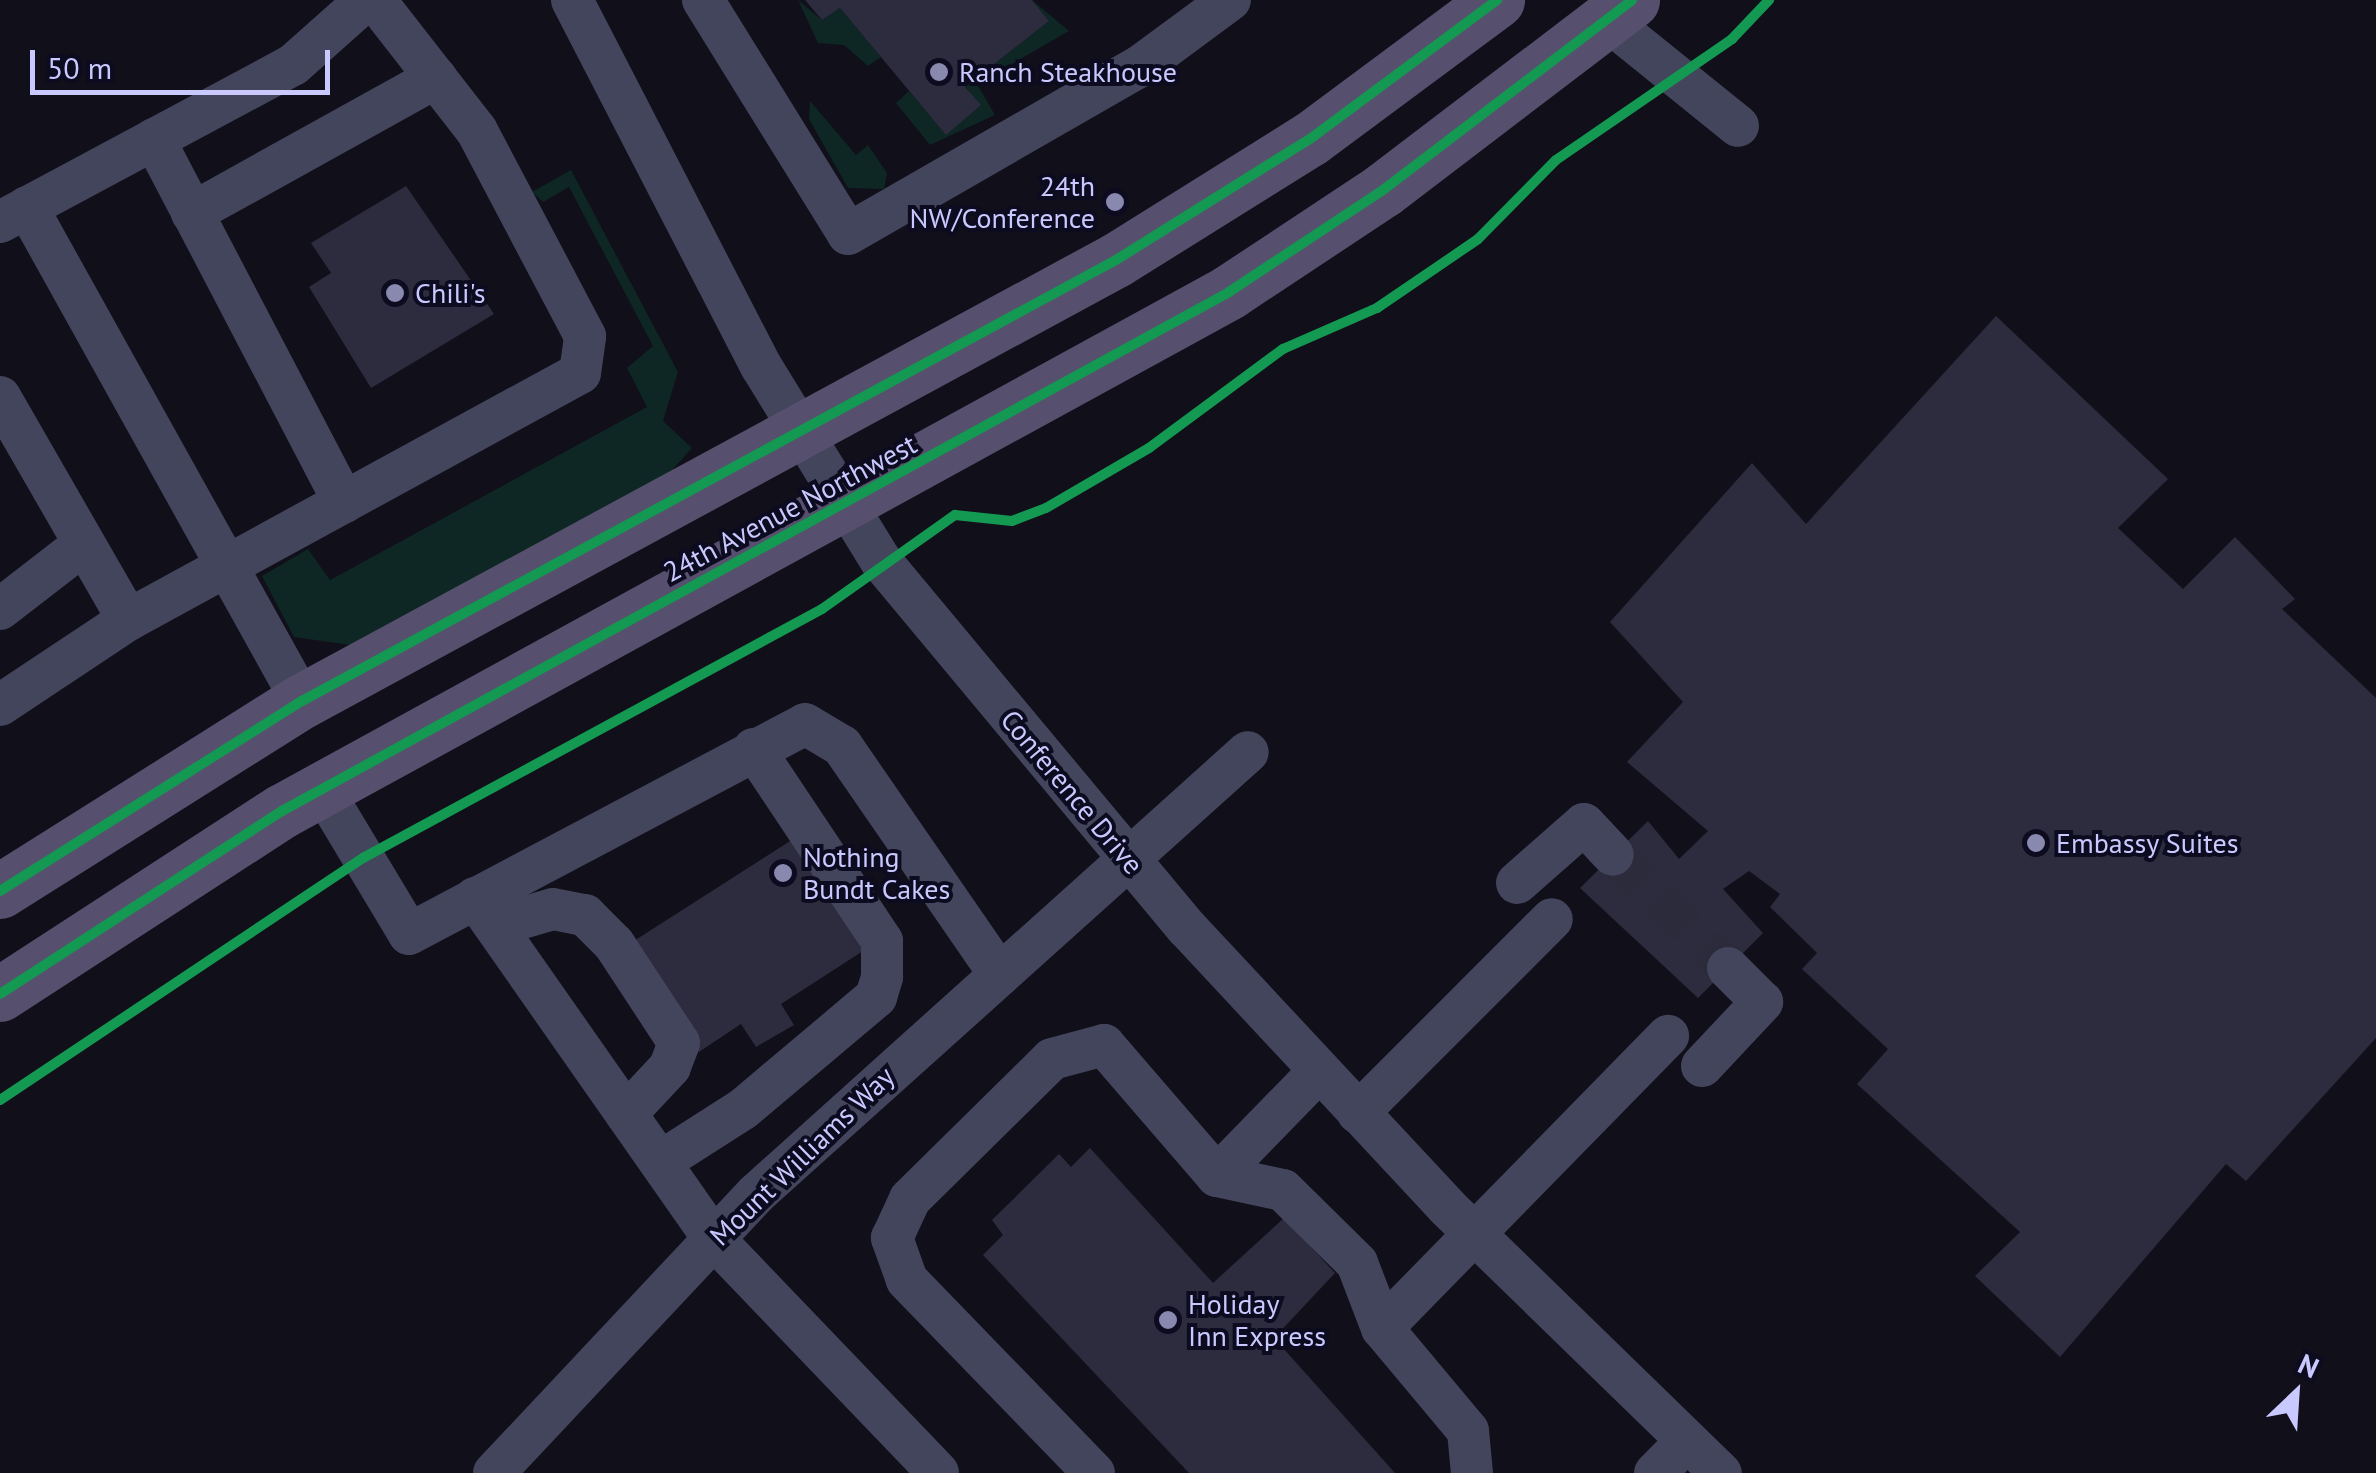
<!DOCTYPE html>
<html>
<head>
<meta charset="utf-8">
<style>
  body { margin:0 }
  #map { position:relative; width:2376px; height:1473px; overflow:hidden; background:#100f1a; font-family:"PT Sans",sans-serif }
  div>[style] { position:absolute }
  .green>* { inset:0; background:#0e2624 }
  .building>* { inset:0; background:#2d2c3e }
  .minor-tunnel>* { height:42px; margin-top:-21px; transform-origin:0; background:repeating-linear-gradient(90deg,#2c2b3c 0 42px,transparent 0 63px) }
  .minor>* { height:42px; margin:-21px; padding:0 21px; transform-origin:21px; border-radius:21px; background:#43455c }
  .major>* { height:55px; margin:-27.5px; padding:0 27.5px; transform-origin:27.5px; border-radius:27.5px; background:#574f6e }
  .cycleway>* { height:10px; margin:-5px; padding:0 5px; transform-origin:5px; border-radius:5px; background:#139951 }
  .dots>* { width:28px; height:28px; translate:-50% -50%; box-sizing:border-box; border:5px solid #0c0b1f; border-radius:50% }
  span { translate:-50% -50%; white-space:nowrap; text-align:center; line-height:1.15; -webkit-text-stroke:8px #0c0b1f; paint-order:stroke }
  .poi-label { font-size:28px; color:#cac9ff }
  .left { translate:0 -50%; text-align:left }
  .right { translate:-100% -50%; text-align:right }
  .street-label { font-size:28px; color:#cac9ff }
  .north { position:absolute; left:2246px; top:1343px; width:100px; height:100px; -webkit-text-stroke:8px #0c0b1f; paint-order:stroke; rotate:25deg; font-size:28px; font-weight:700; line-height:40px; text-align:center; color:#cac9ff }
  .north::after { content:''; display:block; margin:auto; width:35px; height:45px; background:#cac9ff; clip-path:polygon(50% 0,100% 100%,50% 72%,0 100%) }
  .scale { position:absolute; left:30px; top:50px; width:300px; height:45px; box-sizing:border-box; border:5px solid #cac9ff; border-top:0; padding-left:12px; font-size:30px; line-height:35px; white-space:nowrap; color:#cac9ff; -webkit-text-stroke:8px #0c0b1f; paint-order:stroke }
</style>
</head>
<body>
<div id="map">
  <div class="green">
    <i style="clip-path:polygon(798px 0,822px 20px,840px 8px,881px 57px,868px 66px,844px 45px,818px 43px)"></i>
    <i style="clip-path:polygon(1032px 0,1069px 31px,977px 84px,995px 115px,930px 145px,896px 103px,909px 91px,946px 134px,980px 105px,965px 87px,1049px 21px)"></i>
    <i style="clip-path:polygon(810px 101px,856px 155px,868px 145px,887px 173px,884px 189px,848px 188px,809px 119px)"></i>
    <i style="clip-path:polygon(571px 170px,678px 372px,663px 421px,692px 448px,666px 477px,350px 645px,294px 637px,262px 576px,308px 549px,330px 580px,647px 407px,627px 368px,653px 346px,569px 187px,543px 202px,532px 192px)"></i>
  </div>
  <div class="building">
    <i style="clip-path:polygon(805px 0,1032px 0,1049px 21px,965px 87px,981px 105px,946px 135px,840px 8px,822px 20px)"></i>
    <i style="clip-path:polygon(406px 186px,494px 314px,371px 388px,309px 287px,331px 273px,311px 243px)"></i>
    <i style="clip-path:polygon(1996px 316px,2168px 479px,2118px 528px,2183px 589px,2235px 537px,2295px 599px,2282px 609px,2376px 698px,2376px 1038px,2246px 1181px,2226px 1164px,2060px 1357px,1975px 1276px,2020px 1232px,1857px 1084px,1888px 1049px,1802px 969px,1817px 953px,1770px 907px,1780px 894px,1749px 871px,1723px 889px,1763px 933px,1698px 998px,1580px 888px,1648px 821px,1679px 859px,1708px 831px,1627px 762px,1683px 702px,1610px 622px,1752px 463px,1806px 524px)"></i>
    <i style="clip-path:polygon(795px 838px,863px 951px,781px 1004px,794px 1025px,756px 1047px,741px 1024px,699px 1052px,626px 946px)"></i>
    <i style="clip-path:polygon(1090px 1148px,1213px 1283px,1284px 1218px,1335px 1273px,1274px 1338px,1395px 1473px,1189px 1473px,983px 1255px,1003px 1235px,992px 1220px,1059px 1154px,1071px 1167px)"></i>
  </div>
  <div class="minor-tunnel">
    <i style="left:1613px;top:855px;width:161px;rotate:44.5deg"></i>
  </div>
  <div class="minor">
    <i style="left:572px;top:0;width:412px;rotate:62.7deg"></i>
    <i style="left:761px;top:366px;width:229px;rotate:58.4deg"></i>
    <i style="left:881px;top:561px;width:478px;rotate:50.2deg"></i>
    <i style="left:1187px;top:928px;width:381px;rotate:47deg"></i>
    <i style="left:1447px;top:1207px;width:382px;rotate:44.2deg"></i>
    <i style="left:703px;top:0;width:275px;rotate:58.2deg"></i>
    <i style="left:848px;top:234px;width:336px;rotate:-29.9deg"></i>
    <i style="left:1139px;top:67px;width:113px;rotate:-36.4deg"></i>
    <i style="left:1608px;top:21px;width:167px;rotate:38.9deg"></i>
    <i style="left:154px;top:139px;width:410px;rotate:62.4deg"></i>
    <i style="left:27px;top:207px;width:565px;rotate:60.9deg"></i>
    <i style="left:192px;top:213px;width:279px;rotate:-29deg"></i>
    <i style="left:0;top:222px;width:332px;rotate:-28.2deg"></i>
    <i style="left:293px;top:65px;width:98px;rotate:-41.7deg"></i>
    <i style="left:0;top:397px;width:257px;rotate:60.1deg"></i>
    <i style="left:0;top:609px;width:106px;rotate:-37.7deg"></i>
    <i style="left:0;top:705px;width:154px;rotate:-33.6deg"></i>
    <i style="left:128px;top:620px;width:515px;rotate:-28.65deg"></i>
    <i style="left:580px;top:373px;width:37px;rotate:-82deg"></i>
    <i style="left:585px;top:336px;width:232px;rotate:-117.8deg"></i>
    <i style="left:477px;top:131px;width:166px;rotate:-127.9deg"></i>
    <i style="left:322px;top:789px;width:169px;rotate:59deg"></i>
    <i style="left:409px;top:934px;width:448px;rotate:-27.9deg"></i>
    <i style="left:805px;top:724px;width:43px;rotate:30.7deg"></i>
    <i style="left:842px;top:746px;width:278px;rotate:55.4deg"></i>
    <i style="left:1517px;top:883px;width:89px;rotate:-41.4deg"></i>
    <i style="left:1584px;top:824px;width:42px;rotate:46.9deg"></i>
    <i style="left:475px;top:898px;width:415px;rotate:55deg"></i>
    <i style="left:713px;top:1238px;width:325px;rotate:46.2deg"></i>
    <i style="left:495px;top:926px;width:60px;rotate:-16.3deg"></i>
    <i style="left:553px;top:909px;width:33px;rotate:11deg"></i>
    <i style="left:585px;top:915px;width:41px;rotate:45deg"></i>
    <i style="left:614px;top:944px;width:118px;rotate:56.7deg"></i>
    <i style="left:679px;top:1043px;width:26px;rotate:111deg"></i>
    <i style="left:670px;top:1067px;width:64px;rotate:133.1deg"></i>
    <i style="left:1702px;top:1066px;width:88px;rotate:-46.8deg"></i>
    <i style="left:1762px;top:1002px;width:48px;rotate:-135deg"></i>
    <i style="left:1358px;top:1113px;width:274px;rotate:-45deg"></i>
    <i style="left:660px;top:1162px;width:98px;rotate:-32.6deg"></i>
    <i style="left:743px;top:1109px;width:174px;rotate:-40.1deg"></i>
    <i style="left:876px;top:997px;width:21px;rotate:-73deg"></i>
    <i style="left:882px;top:977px;width:36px;rotate:-90deg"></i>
    <i style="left:882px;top:941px;width:231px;rotate:-123.7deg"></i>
    <i style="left:1217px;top:1176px;width:146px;rotate:-45.8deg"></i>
    <i style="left:1382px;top:1328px;width:409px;rotate:-45.6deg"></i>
    <i style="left:494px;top:1473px;width:383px;rotate:-46.8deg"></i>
    <i style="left:756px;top:1194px;width:661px;rotate:-41.94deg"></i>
    <i style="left:1094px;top:1473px;width:269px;rotate:-134.1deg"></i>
    <i style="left:907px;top:1280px;width:45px;rotate:-109.7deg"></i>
    <i style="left:892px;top:1238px;width:43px;rotate:-65.2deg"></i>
    <i style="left:910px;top:1199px;width:199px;rotate:-44.6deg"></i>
    <i style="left:1052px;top:1059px;width:54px;rotate:-15.1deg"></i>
    <i style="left:1104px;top:1045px;width:173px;rotate:49.2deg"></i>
    <i style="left:1217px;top:1176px;width:67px;rotate:12deg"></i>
    <i style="left:1283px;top:1190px;width:104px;rotate:44.6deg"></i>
    <i style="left:1357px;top:1263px;width:70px;rotate:69deg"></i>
    <i style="left:1382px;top:1328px;width:134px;rotate:50.1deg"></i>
    <i style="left:1468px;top:1431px;width:42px;rotate:84.6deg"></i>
    <i style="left:1655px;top:1473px;width:45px;rotate:-45deg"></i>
  </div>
  <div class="major">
    <i style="left:0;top:891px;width:357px;rotate:-32.2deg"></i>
    <i style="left:302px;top:701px;width:926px;rotate:-28.45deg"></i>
    <i style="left:1116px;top:260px;width:229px;rotate:-32deg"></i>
    <i style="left:1310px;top:139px;width:233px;rotate:-36.6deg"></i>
    <i style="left:0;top:994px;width:336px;rotate:-33deg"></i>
    <i style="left:282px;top:811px;width:1080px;rotate:-28.72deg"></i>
    <i style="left:1229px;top:292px;width:185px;rotate:-33.5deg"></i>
    <i style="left:1383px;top:190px;width:313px;rotate:-37.3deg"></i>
  </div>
  <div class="cycleway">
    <i style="left:0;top:891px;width:357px;rotate:-32.2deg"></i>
    <i style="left:302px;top:701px;width:926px;rotate:-28.45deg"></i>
    <i style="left:1116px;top:260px;width:229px;rotate:-32deg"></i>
    <i style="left:1310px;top:139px;width:233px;rotate:-36.6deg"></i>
    <i style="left:0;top:994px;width:336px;rotate:-33deg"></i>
    <i style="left:282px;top:811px;width:1080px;rotate:-28.72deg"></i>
    <i style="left:1229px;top:292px;width:185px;rotate:-33.5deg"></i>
    <i style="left:1383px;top:190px;width:313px;rotate:-37.3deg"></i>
    <i style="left:0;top:1100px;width:436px;rotate:-33.7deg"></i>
    <i style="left:363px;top:858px;width:522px;rotate:-28.48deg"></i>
    <i style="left:822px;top:609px;width:163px;rotate:-35.3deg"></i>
    <i style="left:955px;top:515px;width:57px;rotate:6deg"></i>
    <i style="left:1012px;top:521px;width:36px;rotate:-21deg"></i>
    <i style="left:1046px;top:508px;width:119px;rotate:-30.2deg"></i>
    <i style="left:1149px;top:448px;width:167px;rotate:-36.5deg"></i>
    <i style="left:1283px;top:349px;width:103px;rotate:-23.6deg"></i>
    <i style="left:1377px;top:308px;width:122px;rotate:-34.3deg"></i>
    <i style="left:1478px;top:239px;width:111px;rotate:-45.4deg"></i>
    <i style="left:1556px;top:160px;width:214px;rotate:-34.5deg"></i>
    <i style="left:1732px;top:39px;width:54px;rotate:-46.5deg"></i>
  </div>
  <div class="dots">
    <i style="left:939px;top:72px;background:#8988af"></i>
    <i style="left:1115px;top:202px;background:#8988af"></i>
    <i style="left:395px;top:293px;background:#8988af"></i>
    <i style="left:2036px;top:843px;background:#8988af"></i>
    <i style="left:783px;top:873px;background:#8988af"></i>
    <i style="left:1168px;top:1320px;background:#8988af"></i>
  </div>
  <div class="poi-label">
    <span class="left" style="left:959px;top:72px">Ranch Steakhouse</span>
    <span class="right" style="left:1095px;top:202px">24th<br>NW/Conference</span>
    <span class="left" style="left:415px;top:293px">Chili's</span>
    <span class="left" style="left:2056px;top:843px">Embassy Suites</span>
    <span class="left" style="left:803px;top:873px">Nothing<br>Bundt Cakes</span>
    <span class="left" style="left:1188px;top:1320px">Holiday<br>Inn Express</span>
  </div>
  <div class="street-label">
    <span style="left:790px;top:508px;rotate:-28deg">24th Avenue Northwest</span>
    <span style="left:1072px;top:792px;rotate:50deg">Conference Drive</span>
    <span style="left:802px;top:1156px;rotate:-44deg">Mount Williams Way</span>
  </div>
  <div class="north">N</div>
  <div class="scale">50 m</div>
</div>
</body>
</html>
